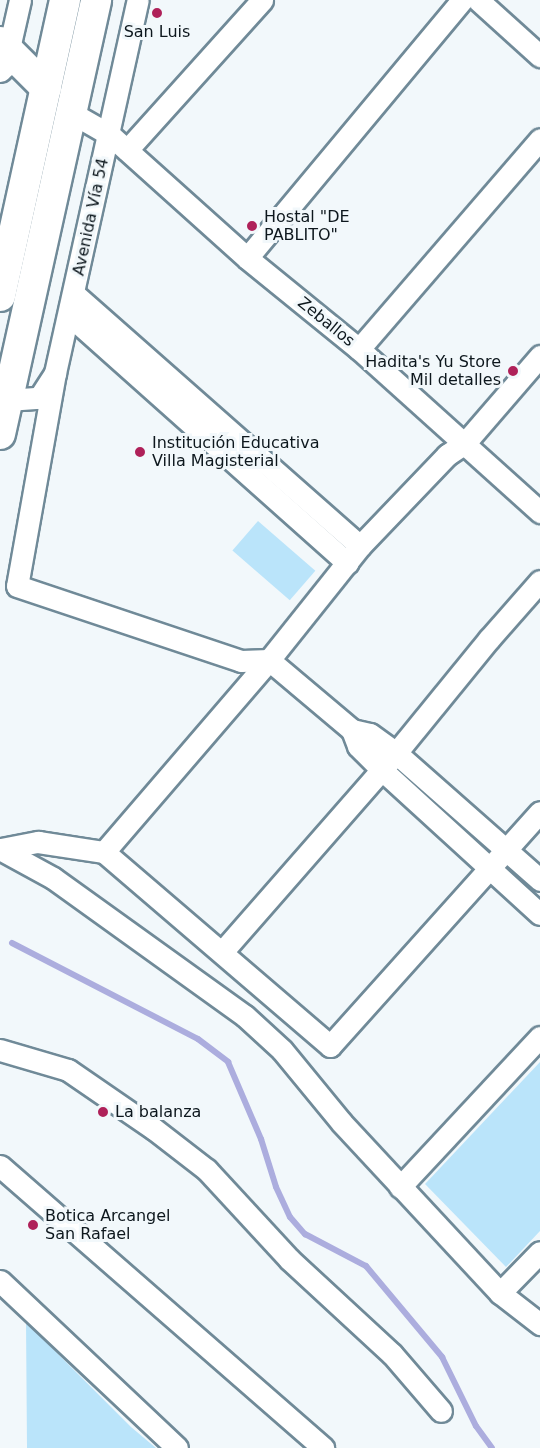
<!DOCTYPE html>
<html>
<head>
<meta charset="utf-8">
<style>
  body { margin:0 }
  #map { position:relative; width:540px; height:1448px; overflow:hidden; background:#f2f8fb; font-family:"DejaVu Sans",sans-serif }
  div>[style] { position:absolute }
  .green>* { inset:0; background:#bae4fa; transform-origin:0 0 }
  .stream>* { height:6px; margin:-3px; padding:0 3px; transform-origin:3px; border-radius:3px; background:#acadde }
  .roads { filter:drop-shadow(2px 0 #708a98) drop-shadow(-2px 0 #708a98) drop-shadow(0 2px #708a98) drop-shadow(0 -2px #708a98) }
  .minor>* { height:21px; margin:-10.5px; padding:0 10.5px; transform-origin:10.5px; border-radius:10.5px; background:#fff }
  .secondary>* { height:30px; margin:-15px; padding:0 15px; transform-origin:15px; border-radius:15px; background:#fff }
  .dots>* { width:16px; height:16px; translate:-50% -50%; box-sizing:border-box; border:3px solid #f2f8fb; border-radius:50% }
  span { translate:-50% -50%; white-space:nowrap; text-align:center; line-height:1.15; -webkit-text-stroke:6px #f2f8fb; paint-order:stroke }
  .poi-label { font-size:16px; color:#0d171d }
  .left { translate:0 -50%; text-align:left }
  .right { translate:-100% -50%; text-align:right }
  .street-label { font-size:16px; color:#0d171d }
</style>
</head>
<body>
<div id="map">
  <div class="green">
    <i style="left:258px;top:521px;width:76px;height:39px;rotate:41deg"></i>
    <i style="clip-path:polygon(540px 1062px,540px 1231px,506px 1267px,425px 1184px)"></i>
    <i style="clip-path:polygon(26px 1322px,131px 1427px,156px 1448px,27px 1448px)"></i>
  </div>
  <div class="stream">
    <i style="left:12px;top:943px;width:209px;rotate:27.3deg"></i>
    <i style="left:198px;top:1039px;width:38px;rotate:37deg"></i>
    <i style="left:228px;top:1062px;width:84px;rotate:66.8deg"></i>
    <i style="left:261px;top:1139px;width:50px;rotate:72.6deg"></i>
    <i style="left:276px;top:1187px;width:33px;rotate:65deg"></i>
    <i style="left:290px;top:1217px;width:23px;rotate:49deg"></i>
    <i style="left:305px;top:1234px;width:69px;rotate:27.7deg"></i>
    <i style="left:366px;top:1266px;width:119px;rotate:50.1deg"></i>
    <i style="left:442px;top:1357px;width:77px;rotate:63.8deg"></i>
    <i style="left:476px;top:1426px;width:27px;rotate:54deg"></i>
  </div>
  <div class="roads">
    <div class="minor">
      <i style="left:478px;top:0;width:84px;rotate:42.1deg"></i>
      <i style="left:0;top:71px;width:7px;rotate:-45deg"></i>
      <i style="left:5px;top:66px;width:68px;rotate:-77.2deg"></i>
      <i style="left:70px;top:112px;width:46px;rotate:29.9deg"></i>
      <i style="left:110px;top:135px;width:184px;rotate:41.9deg"></i>
      <i style="left:247px;top:258px;width:144px;rotate:39.1deg"></i>
      <i style="left:359px;top:349px;width:244px;rotate:42deg"></i>
      <i style="left:127px;top:150px;width:202px;rotate:-48deg"></i>
      <i style="left:247px;top:258px;width:336px;rotate:-50.2deg"></i>
      <i style="left:74px;top:294px;width:381px;rotate:41.4deg"></i>
      <i style="left:69px;top:315px;width:373px;rotate:41.7deg"></i>
      <i style="left:359px;top:349px;width:277px;rotate:-49.2deg"></i>
      <i style="left:55px;top:373px;width:216px;rotate:100.1deg"></i>
      <i style="left:17px;top:586px;width:236px;rotate:18.5deg"></i>
      <i style="left:241px;top:661px;width:28px;rotate:-2deg"></i>
      <i style="left:269px;top:660px;width:109px;rotate:40.1deg"></i>
      <i style="left:352px;top:730px;width:18px;rotate:13deg"></i>
      <i style="left:370px;top:734px;width:32px;rotate:36deg"></i>
      <i style="left:396px;top:753px;width:192px;rotate:41.4deg"></i>
      <i style="left:7px;top:400px;width:32px;rotate:-4deg"></i>
      <i style="left:39px;top:398px;width:30px;rotate:-57deg"></i>
      <i style="left:55px;top:373px;width:382px;rotate:-77.5deg"></i>
      <i style="left:352px;top:730px;width:17px;rotate:69deg"></i>
      <i style="left:358px;top:746px;width:33px;rotate:45deg"></i>
      <i style="left:381px;top:769px;width:215px;rotate:42.4deg"></i>
      <i style="left:0;top:849px;width:60px;rotate:28.7deg"></i>
      <i style="left:53px;top:878px;width:236px;rotate:35.7deg"></i>
      <i style="left:245px;top:1016px;width:50px;rotate:42.6deg"></i>
      <i style="left:282px;top:1050px;width:94px;rotate:50.6deg"></i>
      <i style="left:342px;top:1123px;width:232px;rotate:47.1deg"></i>
      <i style="left:500px;top:1293px;width:51px;rotate:37.8deg"></i>
      <i style="left:1px;top:849px;width:38px;rotate:-11deg"></i>
      <i style="left:38px;top:842px;width:67px;rotate:8.6deg"></i>
      <i style="left:104px;top:852px;width:298px;rotate:40.6deg"></i>
      <i style="left:330px;top:1046px;width:314px;rotate:-48.1deg"></i>
      <i style="left:104px;top:852px;width:253px;rotate:-49.3deg"></i>
      <i style="left:269px;top:660px;width:146px;rotate:-51.4deg"></i>
      <i style="left:360px;top:546px;width:126px;rotate:-46.3deg"></i>
      <i style="left:447px;top:455px;width:22px;rotate:-34deg"></i>
      <i style="left:465px;top:443px;width:115px;rotate:-49.2deg"></i>
      <i style="left:222px;top:952px;width:264px;rotate:-48.8deg"></i>
      <i style="left:396px;top:753px;width:147px;rotate:-50.8deg"></i>
      <i style="left:489px;top:639px;width:77px;rotate:-48.7deg"></i>
      <i style="left:0;top:1050px;width:71px;rotate:16.4deg"></i>
      <i style="left:68px;top:1070px;width:104px;rotate:34.5deg"></i>
      <i style="left:154px;top:1129px;width:67px;rotate:37.7deg"></i>
      <i style="left:207px;top:1170px;width:121px;rotate:47.3deg"></i>
      <i style="left:289px;top:1259px;width:140px;rotate:42.7deg"></i>
      <i style="left:392px;top:1354px;width:75px;rotate:49.3deg"></i>
      <i style="left:0;top:1166px;width:429px;rotate:41.1deg"></i>
      <i style="left:400px;top:1187px;width:205px;rotate:-47deg"></i>
      <i style="left:0;top:1281px;width:243px;rotate:43.3deg"></i>
      <i style="left:500px;top:1293px;width:57px;rotate:-45.7deg"></i>
    </div>
    <div class="secondary">
      <i style="left:0;top:42px;width:65px;rotate:45deg"></i>
      <i style="left:0;top:296px;width:303px;rotate:-77.6deg"></i>
      <i style="left:0;top:434px;width:444px;rotate:-77.5deg"></i>
    </div>
  </div>
  <div class="dots">
    <i style="left:157px;top:13px;background:#af2159"></i>
    <i style="left:252px;top:226px;background:#af2159"></i>
    <i style="left:513px;top:371px;background:#af2159"></i>
    <i style="left:140px;top:452px;background:#af2159"></i>
    <i style="left:103px;top:1112px;background:#af2159"></i>
    <i style="left:33px;top:1225px;background:#af2159"></i>
  </div>
  <div class="poi-label">
    <span style="left:157px;top:32px">San Luis</span>
    <span class="left" style="left:264px;top:226px">Hostal "DE<br>PABLITO"</span>
    <span class="right" style="left:501px;top:371px">Hadita's Yu Store<br>Mil detalles</span>
    <span class="left" style="left:152px;top:452px">Institución Educativa<br>Villa Magisterial</span>
    <span class="left" style="left:115px;top:1112px">La balanza</span>
    <span class="left" style="left:45px;top:1225px">Botica Arcangel<br>San Rafael</span>
  </div>
  <div class="street-label">
    <span style="left:91px;top:217px;rotate:-78deg">Avenida Vía 54</span>
    <span style="left:326px;top:322px;rotate:39deg">Zeballos</span>
  </div>
</div>
</body>
</html>
